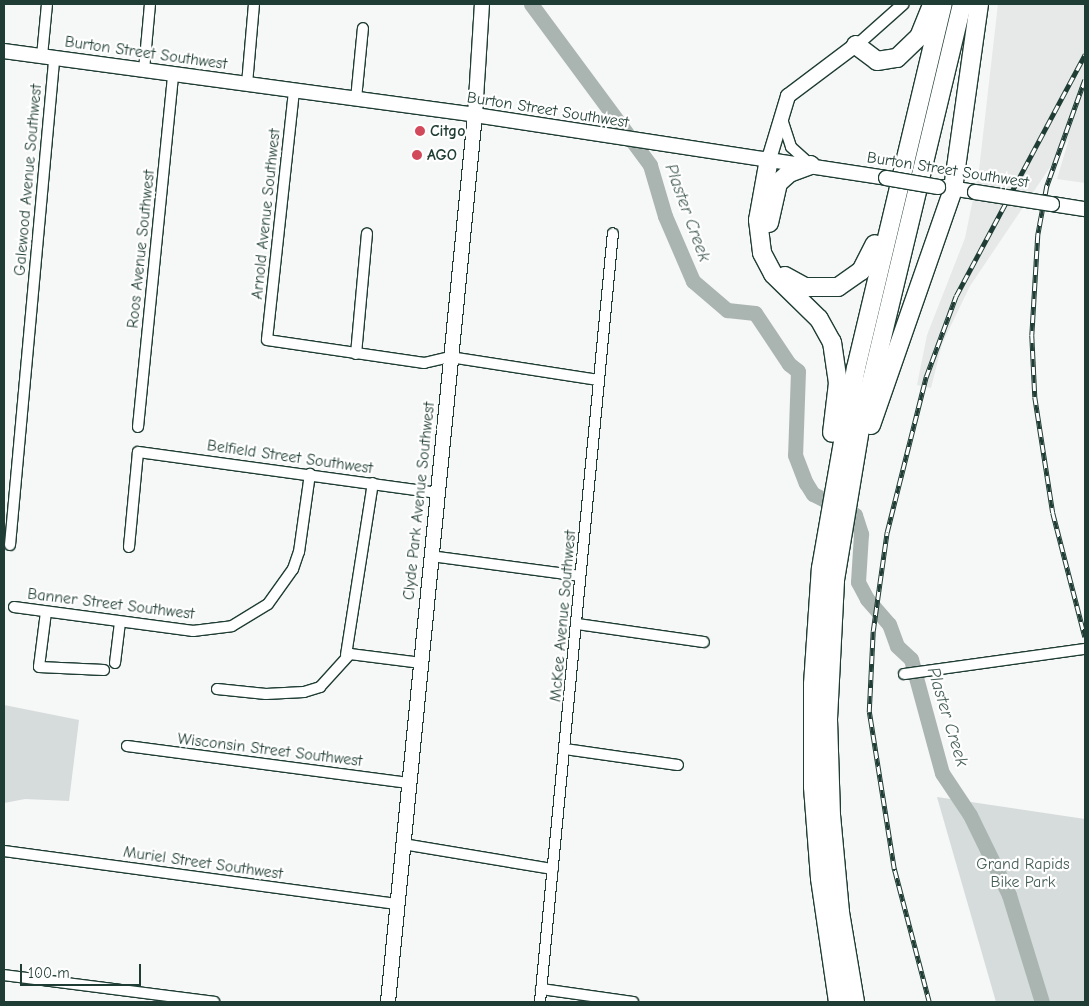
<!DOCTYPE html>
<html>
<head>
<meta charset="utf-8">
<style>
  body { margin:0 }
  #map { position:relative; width:1089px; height:1006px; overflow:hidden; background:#f6f7f7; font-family:"Comic Neue",sans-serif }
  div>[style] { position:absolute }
  .built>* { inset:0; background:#e6e9e8 }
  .green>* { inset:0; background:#d6dcdb }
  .river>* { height:15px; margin:-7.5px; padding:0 7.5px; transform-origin:7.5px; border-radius:7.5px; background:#aab5b1 }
  .roads { filter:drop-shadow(1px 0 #1f3d34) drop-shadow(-1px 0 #1f3d34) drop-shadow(0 1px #1f3d34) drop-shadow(0 -1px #1f3d34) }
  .minor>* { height:10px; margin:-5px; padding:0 5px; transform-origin:5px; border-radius:5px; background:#fff }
  .tertiary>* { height:11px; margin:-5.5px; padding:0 5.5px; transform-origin:5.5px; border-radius:5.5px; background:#fff }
  .secondary>* { height:14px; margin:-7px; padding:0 7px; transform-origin:7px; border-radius:7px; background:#fff }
  .motorway>* { height:18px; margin:-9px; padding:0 9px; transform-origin:9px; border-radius:9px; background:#fff }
  .rail>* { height:4.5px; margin-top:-2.25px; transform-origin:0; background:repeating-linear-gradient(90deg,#fff 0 8px,#1f3d34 0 16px); box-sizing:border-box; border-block:1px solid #1f3d34 }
  .bridges { filter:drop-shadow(1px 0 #1f3d34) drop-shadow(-1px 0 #1f3d34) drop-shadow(0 1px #1f3d34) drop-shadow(0 -1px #1f3d34) }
  .secondary-bridge>* { height:14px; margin:-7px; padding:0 7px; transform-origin:7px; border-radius:7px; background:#fff }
  .dots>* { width:14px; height:14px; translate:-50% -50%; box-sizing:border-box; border:2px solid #fff; border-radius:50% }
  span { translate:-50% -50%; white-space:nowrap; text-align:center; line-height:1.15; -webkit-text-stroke:4.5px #fff; paint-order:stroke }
  .street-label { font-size:16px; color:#1f3d34 }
  .poi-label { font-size:16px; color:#1f3d34; font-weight:700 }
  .left { translate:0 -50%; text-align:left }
  .park-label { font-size:16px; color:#445d55 }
  .water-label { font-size:18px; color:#49615a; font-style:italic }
  .frame { position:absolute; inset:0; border:5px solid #1f3d34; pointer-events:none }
  .scale { position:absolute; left:20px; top:964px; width:121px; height:22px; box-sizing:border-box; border:2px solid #1f3d34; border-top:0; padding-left:6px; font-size:15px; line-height:18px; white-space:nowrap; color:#1f3d34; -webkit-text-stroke:4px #fff; paint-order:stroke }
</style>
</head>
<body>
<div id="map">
  <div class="built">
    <i style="clip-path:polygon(998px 4px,1085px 4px,1085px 183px,1057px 179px,1069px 139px,970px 286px,942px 344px,931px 388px,917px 385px,927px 335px,965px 238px,979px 170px)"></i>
  </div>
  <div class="green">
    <i style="clip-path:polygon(4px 705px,79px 720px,69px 801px,25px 799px,4px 803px)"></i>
    <i style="clip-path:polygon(937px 797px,1085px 819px,1085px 1002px,996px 1002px)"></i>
  </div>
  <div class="river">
    <i style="left:531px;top:4px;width:200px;rotate:53.5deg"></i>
    <i style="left:650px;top:165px;width:53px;rotate:73.6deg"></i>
    <i style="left:665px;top:216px;width:71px;rotate:66.7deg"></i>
    <i style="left:693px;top:281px;width:45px;rotate:40.5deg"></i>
    <i style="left:727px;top:310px;width:28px;rotate:6deg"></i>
    <i style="left:755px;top:313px;width:61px;rotate:56.3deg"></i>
    <i style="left:789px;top:364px;width:11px;rotate:38deg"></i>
    <i style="left:798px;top:371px;width:84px;rotate:92deg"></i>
    <i style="left:795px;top:455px;width:30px;rotate:69deg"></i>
    <i style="left:806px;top:483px;width:13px;rotate:58deg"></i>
    <i style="left:813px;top:494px;width:47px;rotate:26.6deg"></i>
    <i style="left:855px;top:515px;width:20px;rotate:72deg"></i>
    <i style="left:861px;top:534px;width:48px;rotate:93.6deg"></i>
    <i style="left:858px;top:582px;width:19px;rotate:62deg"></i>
    <i style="left:867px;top:599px;width:33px;rotate:49deg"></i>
    <i style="left:889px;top:624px;width:23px;rotate:70deg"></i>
    <i style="left:897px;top:646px;width:19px;rotate:43deg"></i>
    <i style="left:911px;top:659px;width:118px;rotate:74.8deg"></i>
    <i style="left:942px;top:773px;width:50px;rotate:56.3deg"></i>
    <i style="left:970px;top:815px;width:89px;rotate:64deg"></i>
    <i style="left:1009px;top:895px;width:112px;rotate:72.9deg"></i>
  </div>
  <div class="roads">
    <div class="minor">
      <i style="left:42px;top:56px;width:52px;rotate:-84.5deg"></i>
      <i style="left:144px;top:70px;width:66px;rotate:-84.8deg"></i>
      <i style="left:247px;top:84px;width:80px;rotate:-85deg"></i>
      <i style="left:294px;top:91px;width:250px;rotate:96.2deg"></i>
      <i style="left:267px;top:340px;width:159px;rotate:8.3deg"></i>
      <i style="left:424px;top:363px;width:27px;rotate:-13deg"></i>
      <i style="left:450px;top:357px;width:150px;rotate:8.8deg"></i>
      <i style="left:356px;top:99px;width:71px;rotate:-84.4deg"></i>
      <i style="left:782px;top:119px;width:29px;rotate:72deg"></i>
      <i style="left:791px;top:147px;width:27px;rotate:42deg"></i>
      <i style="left:356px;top:354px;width:121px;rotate:-84.8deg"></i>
      <i style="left:138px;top:427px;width:355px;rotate:-84.3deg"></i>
      <i style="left:10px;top:545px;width:490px;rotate:-84.8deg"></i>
      <i style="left:129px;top:547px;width:95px;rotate:-84.6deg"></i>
      <i style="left:138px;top:452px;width:303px;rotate:7.8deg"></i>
      <i style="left:431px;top:556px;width:150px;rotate:7.6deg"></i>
      <i style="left:14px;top:607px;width:181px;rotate:7.6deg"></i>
      <i style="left:193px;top:631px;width:39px;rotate:-7deg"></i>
      <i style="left:232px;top:626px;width:42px;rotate:-31.4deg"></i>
      <i style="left:268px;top:604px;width:43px;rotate:-54.5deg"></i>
      <i style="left:293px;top:569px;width:18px;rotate:-71deg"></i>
      <i style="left:299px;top:552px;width:79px;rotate:-82deg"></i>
      <i style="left:46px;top:612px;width:55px;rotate:97.3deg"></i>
      <i style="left:39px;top:667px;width:65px;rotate:2.6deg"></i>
      <i style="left:577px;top:624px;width:128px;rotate:8.1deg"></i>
      <i style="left:346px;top:655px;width:174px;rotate:-81.1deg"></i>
      <i style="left:115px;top:663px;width:41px;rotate:-83deg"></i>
      <i style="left:904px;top:674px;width:183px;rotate:-7.9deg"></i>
      <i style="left:217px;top:689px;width:49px;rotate:5.8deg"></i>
      <i style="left:266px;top:694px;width:38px;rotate:-3deg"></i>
      <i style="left:304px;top:692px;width:17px;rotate:-17deg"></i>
      <i style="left:320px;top:687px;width:45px;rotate:-47.7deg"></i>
      <i style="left:350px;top:654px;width:72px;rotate:7.2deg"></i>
      <i style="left:127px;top:746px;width:284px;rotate:7.5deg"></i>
      <i style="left:565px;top:749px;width:114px;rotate:8.1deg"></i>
      <i style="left:403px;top:844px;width:152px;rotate:9.5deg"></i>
      <i style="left:4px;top:851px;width:398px;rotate:7.7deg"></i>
      <i style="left:4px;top:975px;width:212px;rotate:7.3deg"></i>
      <i style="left:541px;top:989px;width:93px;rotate:8deg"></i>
      <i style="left:540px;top:1002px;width:772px;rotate:-84.58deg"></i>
    </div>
    <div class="tertiary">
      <i style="left:856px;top:45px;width:62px;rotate:-41.7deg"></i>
    </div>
    <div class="secondary">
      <i style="left:4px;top:51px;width:475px;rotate:7.7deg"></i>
      <i style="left:475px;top:115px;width:416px;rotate:8.7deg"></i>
      <i style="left:769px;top:159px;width:66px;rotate:-73.2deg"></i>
      <i style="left:788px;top:96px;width:85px;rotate:-36.9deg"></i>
      <i style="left:944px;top:187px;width:31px;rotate:9deg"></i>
      <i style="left:1052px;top:204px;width:33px;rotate:9deg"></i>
      <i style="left:388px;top:1002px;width:891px;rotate:-84.4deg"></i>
      <i style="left:475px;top:115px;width:111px;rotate:-86.4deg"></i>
    </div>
    <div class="motorway">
      <i style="left:856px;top:45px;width:26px;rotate:37deg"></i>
      <i style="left:877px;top:61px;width:20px;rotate:-9deg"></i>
      <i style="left:897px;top:58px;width:30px;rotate:-44deg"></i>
      <i style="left:919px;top:37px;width:35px;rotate:-68deg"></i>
      <i style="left:769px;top:159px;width:62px;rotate:100.2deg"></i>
      <i style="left:758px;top:220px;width:33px;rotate:83deg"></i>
      <i style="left:762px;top:253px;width:24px;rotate:62deg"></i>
      <i style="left:773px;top:274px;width:64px;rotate:44.4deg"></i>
      <i style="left:819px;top:319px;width:26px;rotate:61deg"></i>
      <i style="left:832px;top:342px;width:41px;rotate:81.7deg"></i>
      <i style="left:838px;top:383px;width:50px;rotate:96.8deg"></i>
      <i style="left:769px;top:223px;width:41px;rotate:-77.3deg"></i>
      <i style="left:778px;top:183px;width:15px;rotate:-42deg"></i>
      <i style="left:789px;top:173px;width:23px;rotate:-20deg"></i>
      <i style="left:785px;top:276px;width:23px;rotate:29deg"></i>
      <i style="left:805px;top:287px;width:33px"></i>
      <i style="left:838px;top:287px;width:28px;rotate:-35deg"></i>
      <i style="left:861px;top:271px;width:30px;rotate:-63deg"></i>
      <i style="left:871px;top:425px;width:250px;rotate:-70.8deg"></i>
      <i style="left:953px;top:189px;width:187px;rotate:-82deg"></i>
      <i style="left:838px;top:1002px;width:125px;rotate:-98.3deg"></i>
      <i style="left:820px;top:878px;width:91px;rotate:-94.4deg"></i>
      <i style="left:813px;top:787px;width:103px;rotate:-90deg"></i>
      <i style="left:813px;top:684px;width:116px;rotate:-86.1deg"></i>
      <i style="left:821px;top:568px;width:203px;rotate:-80.1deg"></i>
      <i style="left:856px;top:368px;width:374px;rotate:-76.6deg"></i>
      <i style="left:855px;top:1002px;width:91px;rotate:-99.5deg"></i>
      <i style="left:840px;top:912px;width:97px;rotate:-95.3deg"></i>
      <i style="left:831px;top:815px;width:96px;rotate:-91.8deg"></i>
      <i style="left:828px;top:719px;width:139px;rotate:-87.1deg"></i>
      <i style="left:835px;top:580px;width:153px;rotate:-80.6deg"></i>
      <i style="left:860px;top:429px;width:437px;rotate:-76.5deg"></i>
    </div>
  </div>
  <div class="rail">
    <i style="left:1085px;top:80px;width:113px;rotate:109.7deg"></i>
    <i style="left:1047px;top:186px;width:50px;rotate:100.4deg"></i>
    <i style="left:1038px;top:235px;width:100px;rotate:93.4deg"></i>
    <i style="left:1032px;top:335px;width:62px;rotate:87.2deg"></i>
    <i style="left:1035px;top:397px;width:117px;rotate:81.2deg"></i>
    <i style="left:1053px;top:513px;width:128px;rotate:75.5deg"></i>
    <i style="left:929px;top:1002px;width:138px;rotate:-104.7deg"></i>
    <i style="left:894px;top:869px;width:159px;rotate:-99deg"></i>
    <i style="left:869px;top:712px;width:81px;rotate:-87.2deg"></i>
    <i style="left:873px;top:631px;width:100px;rotate:-82deg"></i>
    <i style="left:887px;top:532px;width:160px;rotate:-75.9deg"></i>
    <i style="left:926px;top:377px;width:86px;rotate:-69.7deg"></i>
    <i style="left:956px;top:296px;width:274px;rotate:-61.9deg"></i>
  </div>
  <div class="bridges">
    <div class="secondary-bridge">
      <i style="left:886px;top:178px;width:53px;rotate:9.8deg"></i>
      <i style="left:975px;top:192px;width:78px;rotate:8.9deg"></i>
    </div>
  </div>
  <div class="dots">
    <i style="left:420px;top:131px;background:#d1495b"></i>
    <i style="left:417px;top:155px;background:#d1495b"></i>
  </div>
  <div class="street-label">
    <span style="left:146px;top:53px;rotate:8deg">Burton Street Southwest</span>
    <span style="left:548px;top:110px;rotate:9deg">Burton Street Southwest</span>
    <span style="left:948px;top:170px;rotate:9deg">Burton Street Southwest</span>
    <span style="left:28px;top:180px;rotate:-85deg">Galewood Avenue Southwest</span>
    <span style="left:266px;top:214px;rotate:-84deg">Arnold Avenue Southwest</span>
    <span style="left:141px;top:249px;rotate:-84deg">Roos Avenue Southwest</span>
    <span style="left:290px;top:457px;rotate:8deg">Belfield Street Southwest</span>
    <span style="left:419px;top:501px;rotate:-84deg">Clyde Park Avenue Southwest</span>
    <span style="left:111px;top:604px;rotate:7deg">Banner Street Southwest</span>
    <span style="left:563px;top:616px;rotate:-85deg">McKee Avenue Southwest</span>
    <span style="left:270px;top:750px;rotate:7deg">Wisconsin Street Southwest</span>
    <span style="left:203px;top:863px;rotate:8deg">Muriel Street Southwest</span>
  </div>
  <div class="poi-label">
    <span class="left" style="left:430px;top:131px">Citgo</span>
    <span class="left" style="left:427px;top:155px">AGO</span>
  </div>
  <div class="park-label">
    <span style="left:1023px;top:873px">Grand Rapids<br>Bike Park</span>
  </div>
  <div class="water-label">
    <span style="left:687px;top:213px;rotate:70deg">Plaster Creek</span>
    <span style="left:947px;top:717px;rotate:73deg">Plaster Creek</span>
  </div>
  <div class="frame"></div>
  <div class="scale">100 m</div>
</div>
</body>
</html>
